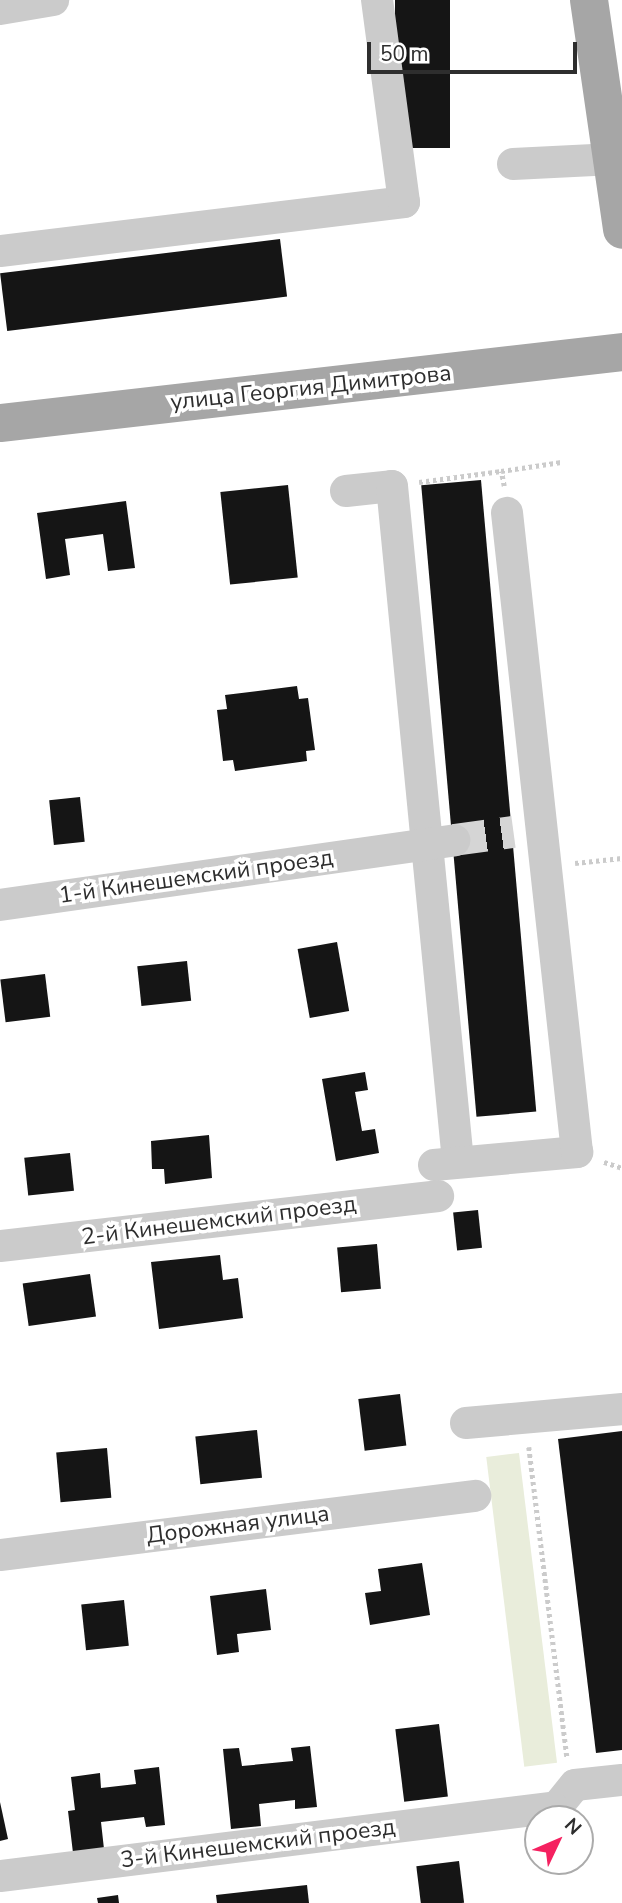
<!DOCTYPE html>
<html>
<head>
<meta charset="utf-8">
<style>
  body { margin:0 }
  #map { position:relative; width:622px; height:1903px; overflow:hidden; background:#fff; font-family:"Nunito Sans",sans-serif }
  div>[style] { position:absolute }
  .green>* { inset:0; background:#e9eddb; transform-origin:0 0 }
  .building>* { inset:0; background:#151515; transform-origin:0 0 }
  .minor-tunnel>* { height:32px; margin-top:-16px; transform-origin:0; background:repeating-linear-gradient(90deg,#d5d5d5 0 32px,transparent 0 48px) }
  .path>* { height:4.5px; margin-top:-2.25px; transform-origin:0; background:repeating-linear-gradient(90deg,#cbcbcb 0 3.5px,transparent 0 7px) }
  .minor>* { height:32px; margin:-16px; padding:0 16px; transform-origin:16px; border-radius:16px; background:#cbcbcb }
  .major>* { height:38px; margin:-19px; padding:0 19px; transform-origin:19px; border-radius:19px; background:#a6a6a6 }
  span { translate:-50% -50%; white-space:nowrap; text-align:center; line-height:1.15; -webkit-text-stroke:7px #fff; paint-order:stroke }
  .street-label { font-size:23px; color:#2e2e2e }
  .north { position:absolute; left:524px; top:1805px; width:70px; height:70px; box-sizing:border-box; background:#fff; border:2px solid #ababab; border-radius:50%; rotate:46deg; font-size:19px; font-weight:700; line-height:28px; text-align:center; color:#2e2e2e }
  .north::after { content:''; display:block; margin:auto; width:24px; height:32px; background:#f52160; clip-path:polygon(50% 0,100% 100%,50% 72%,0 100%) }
  .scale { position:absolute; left:367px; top:42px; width:210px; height:32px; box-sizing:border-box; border:4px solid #2e2e2e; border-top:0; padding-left:9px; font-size:21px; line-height:24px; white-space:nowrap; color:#2e2e2e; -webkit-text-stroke:5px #fff; paint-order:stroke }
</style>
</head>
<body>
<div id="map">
  <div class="green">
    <i style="left:519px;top:1453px;width:312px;height:33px;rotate:83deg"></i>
  </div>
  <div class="building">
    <i style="left:395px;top:0;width:55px;height:148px"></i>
    <i style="left:280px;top:239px;width:58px;height:282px;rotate:83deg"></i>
    <i style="left:481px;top:480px;width:634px;height:60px;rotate:85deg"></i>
    <i style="left:288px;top:485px;width:93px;height:68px;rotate:84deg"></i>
    <i style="clip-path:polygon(126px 501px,135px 568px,108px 571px,103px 534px,65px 539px,70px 575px,46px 579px,37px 513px)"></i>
    <i style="clip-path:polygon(297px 686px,299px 699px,308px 698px,315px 750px,306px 751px,307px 761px,235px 771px,233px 760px,223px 761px,217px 710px,227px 709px,225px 695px)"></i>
    <i style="left:80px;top:797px;width:45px;height:31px;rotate:84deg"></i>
    <i style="left:337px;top:942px;width:70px;height:40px;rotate:80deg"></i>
    <i style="left:187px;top:961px;width:40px;height:50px;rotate:84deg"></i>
    <i style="left:45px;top:974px;width:43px;height:45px;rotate:83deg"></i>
    <i style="clip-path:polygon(365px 1072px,368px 1090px,355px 1092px,362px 1131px,375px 1129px,379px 1153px,336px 1161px,322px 1079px)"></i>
    <i style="clip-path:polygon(209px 1135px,212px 1178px,165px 1184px,164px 1169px,152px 1169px,151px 1141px)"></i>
    <i style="left:70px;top:1153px;width:38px;height:46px;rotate:84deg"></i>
    <i style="left:478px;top:1210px;width:38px;height:25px;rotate:84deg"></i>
    <i style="left:377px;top:1244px;width:45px;height:40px;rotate:85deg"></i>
    <i style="clip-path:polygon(220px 1255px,223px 1280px,238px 1278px,243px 1318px,159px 1329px,151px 1262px)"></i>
    <i style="left:90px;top:1274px;width:43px;height:68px;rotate:82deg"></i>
    <i style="left:400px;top:1394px;width:52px;height:42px;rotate:83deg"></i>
    <i style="left:257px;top:1430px;width:48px;height:62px;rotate:84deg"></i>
    <i style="clip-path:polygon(622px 1431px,622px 1750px,596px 1753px,558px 1439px)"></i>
    <i style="left:107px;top:1448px;width:50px;height:51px;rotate:85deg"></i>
    <i style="clip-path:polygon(422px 1563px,430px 1615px,370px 1625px,365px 1593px,381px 1591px,378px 1569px)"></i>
    <i style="clip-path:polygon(266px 1589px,271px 1630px,237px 1634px,239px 1652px,217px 1655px,210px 1596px)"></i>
    <i style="left:124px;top:1600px;width:46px;height:43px;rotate:84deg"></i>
    <i style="left:439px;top:1724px;width:73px;height:44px;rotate:83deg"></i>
    <i style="clip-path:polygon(310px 1746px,317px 1807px,295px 1809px,295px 1800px,259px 1804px,261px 1826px,231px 1829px,223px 1749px,239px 1748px,242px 1766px,293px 1761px,291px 1748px)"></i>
    <i style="clip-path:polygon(159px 1767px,165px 1825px,146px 1827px,144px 1817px,101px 1822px,104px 1849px,73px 1853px,68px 1811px,75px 1810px,71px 1777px,100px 1773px,101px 1788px,136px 1784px,134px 1770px)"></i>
    <i style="clip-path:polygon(0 1802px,8px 1839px,0 1841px)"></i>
    <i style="left:459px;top:1861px;width:42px;height:43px;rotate:83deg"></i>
    <i style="clip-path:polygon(307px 1885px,309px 1903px,217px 1903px,216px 1895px)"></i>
    <i style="clip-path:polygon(118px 1895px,119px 1903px,98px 1903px,97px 1898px)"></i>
  </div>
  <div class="minor-tunnel">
    <i style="left:454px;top:840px;width:60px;rotate:-7.7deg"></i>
  </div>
  <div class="path">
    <i style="left:419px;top:482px;width:83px;rotate:-7.6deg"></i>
    <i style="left:504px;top:486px;width:15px;rotate:-101deg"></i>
    <i style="left:501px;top:471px;width:61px;rotate:-8.5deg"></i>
    <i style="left:575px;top:863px;width:47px;rotate:-6.1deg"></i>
    <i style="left:604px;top:1162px;width:19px;rotate:18deg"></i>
    <i style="left:529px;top:1447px;width:312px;rotate:83deg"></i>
  </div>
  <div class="minor">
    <i style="left:0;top:9px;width:54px;rotate:-9.6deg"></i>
    <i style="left:513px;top:164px;width:101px;rotate:-2.8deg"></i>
    <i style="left:0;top:251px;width:407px;rotate:-6.9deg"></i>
    <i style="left:404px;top:202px;width:204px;rotate:-97.6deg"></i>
    <i style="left:346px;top:491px;width:46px;rotate:-6.2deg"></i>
    <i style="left:392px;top:486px;width:679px;rotate:84.42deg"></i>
    <i style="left:0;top:905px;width:459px;rotate:-8.1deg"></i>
    <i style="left:434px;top:1165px;width:144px;rotate:-5.2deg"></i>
    <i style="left:577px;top:1152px;width:643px;rotate:-96.25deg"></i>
    <i style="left:0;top:1246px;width:441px;rotate:-6.5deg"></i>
    <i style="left:466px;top:1423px;width:157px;rotate:-5.1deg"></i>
    <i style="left:0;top:1555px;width:479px;rotate:-7.1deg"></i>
    <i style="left:0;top:1876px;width:561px;rotate:-7.06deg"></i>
    <i style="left:557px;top:1807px;width:28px;rotate:-51deg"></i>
    <i style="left:575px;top:1785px;width:47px;rotate:-6.1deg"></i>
  </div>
  <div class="major">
    <i style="left:589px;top:0;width:232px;rotate:81.8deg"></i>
    <i style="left:0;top:423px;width:626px;rotate:-6.51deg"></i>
  </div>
  <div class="street-label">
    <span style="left:311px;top:388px;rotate:-6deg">улица Георгия Димитрова</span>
    <span style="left:196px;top:877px;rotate:-8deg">1-й Кинешемский проезд</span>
    <span style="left:219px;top:1221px;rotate:-7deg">2-й Кинешемский проезд</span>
    <span style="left:238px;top:1525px;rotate:-7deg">Дорожная улица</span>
    <span style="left:258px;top:1844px;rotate:-7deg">3-й Кинешемский проезд</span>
  </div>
  <div class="north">N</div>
  <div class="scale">50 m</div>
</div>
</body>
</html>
